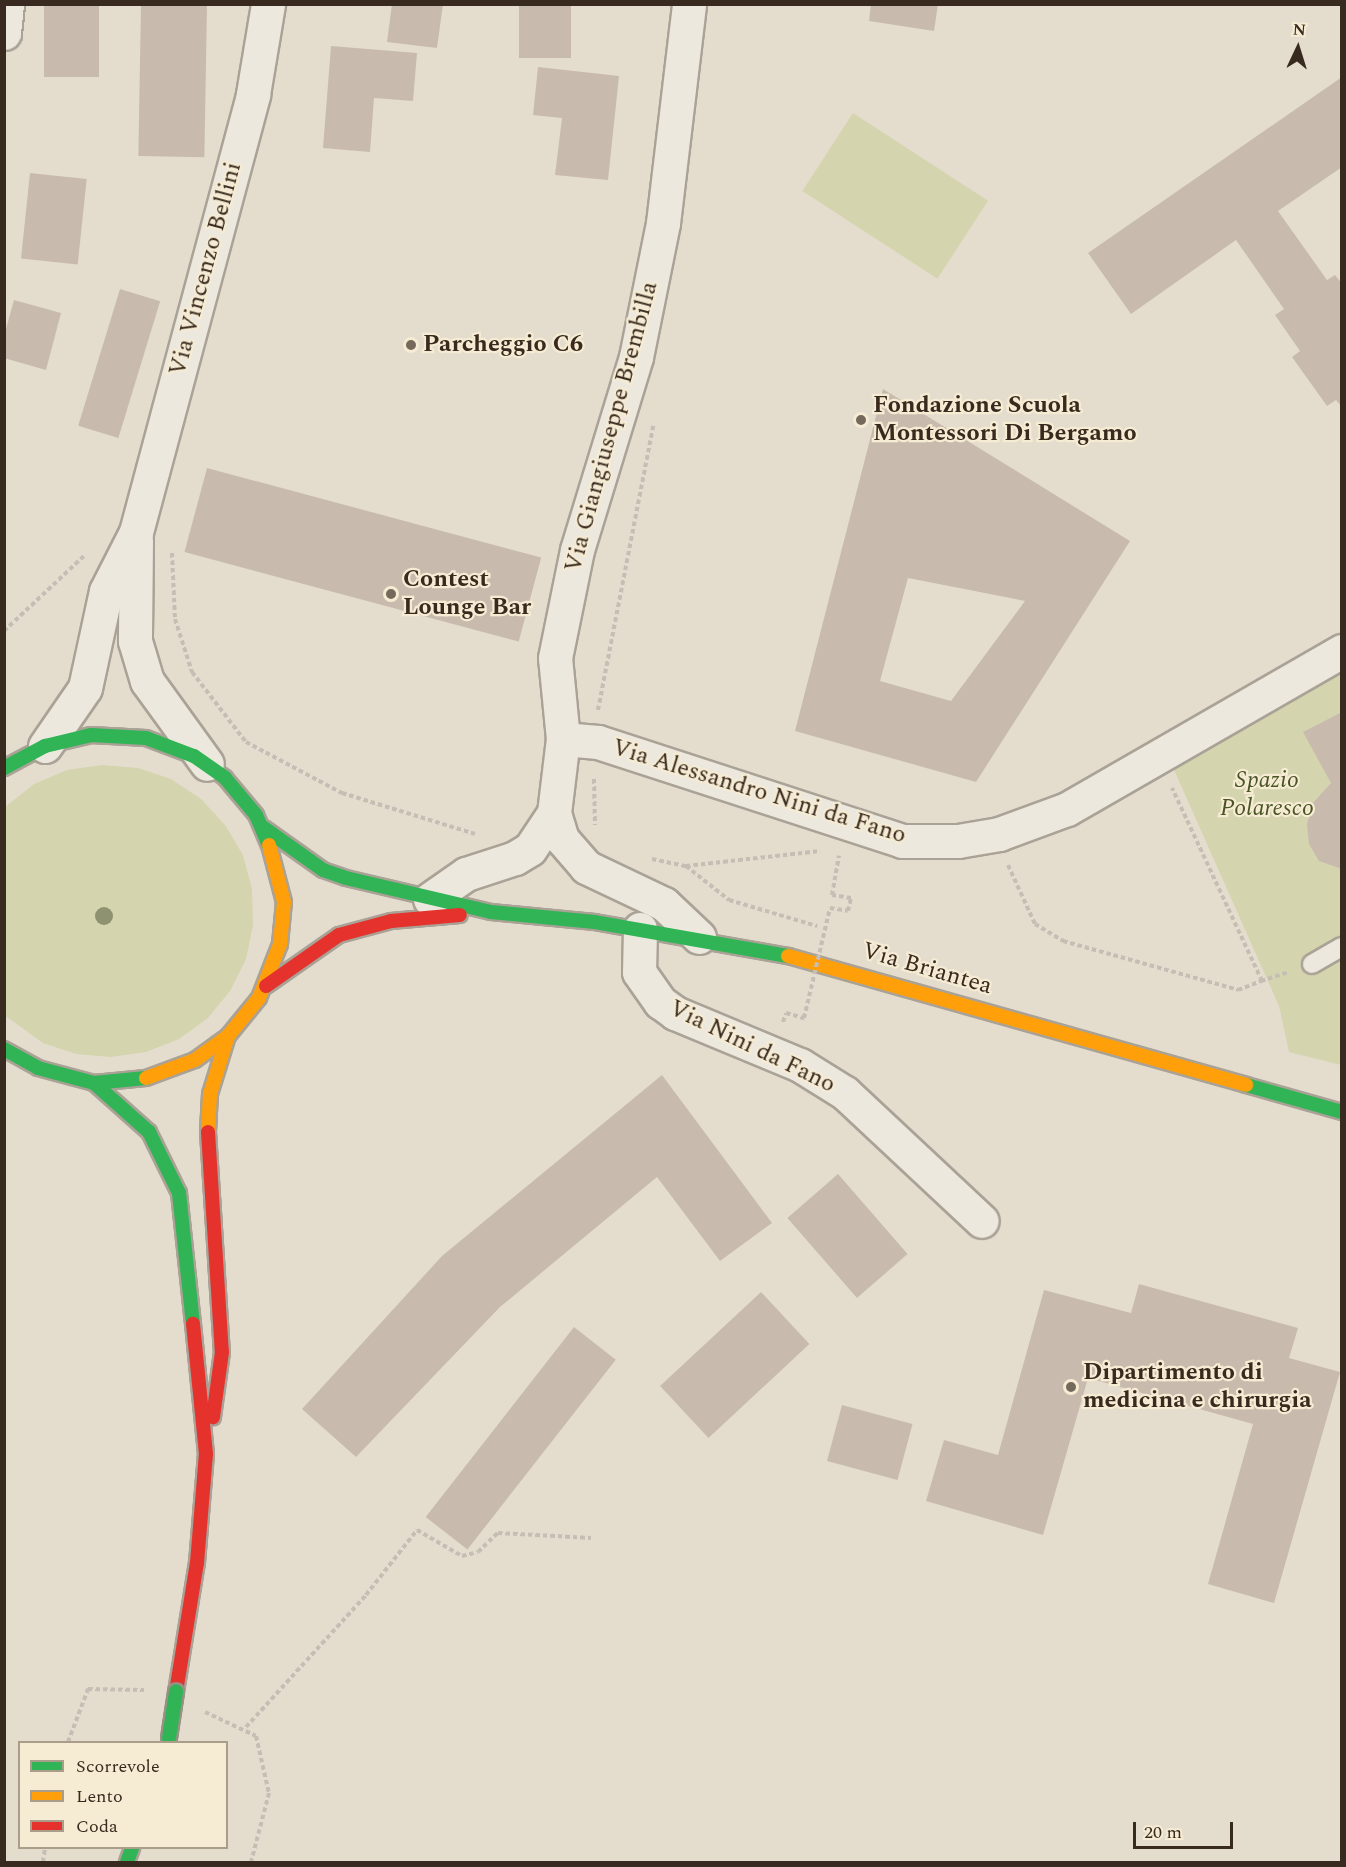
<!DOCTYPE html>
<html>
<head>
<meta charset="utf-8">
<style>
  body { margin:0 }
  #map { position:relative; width:1346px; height:1867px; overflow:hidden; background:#e4ddcd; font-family:Spectral,serif }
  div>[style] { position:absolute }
  .green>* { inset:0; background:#d4d4af; transform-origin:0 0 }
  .building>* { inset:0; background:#c8bbae; transform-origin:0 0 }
  .path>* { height:4px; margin-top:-2px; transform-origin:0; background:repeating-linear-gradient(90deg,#c5beb5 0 4.5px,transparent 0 7.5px) }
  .roads { filter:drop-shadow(2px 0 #aaa296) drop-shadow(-2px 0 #aaa296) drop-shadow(0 2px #aaa296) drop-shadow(0 -2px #aaa296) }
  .lane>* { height:18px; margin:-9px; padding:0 9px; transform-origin:9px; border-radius:9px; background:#ece8de }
  .street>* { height:33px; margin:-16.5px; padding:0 16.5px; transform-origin:16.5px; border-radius:16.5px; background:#ece8de }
  .fast>* { height:14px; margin:-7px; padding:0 7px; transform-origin:7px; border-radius:7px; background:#30b455 }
  .slow>* { height:14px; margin:-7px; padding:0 7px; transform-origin:7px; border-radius:7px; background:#ff9f0a }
  .jam>* { height:14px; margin:-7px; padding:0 7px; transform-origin:7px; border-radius:7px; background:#e5322d }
  .path-bridge>* { height:4px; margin-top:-2px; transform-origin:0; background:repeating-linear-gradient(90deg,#c5beb5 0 4.5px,transparent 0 7.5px) }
  .bridges { filter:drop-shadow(2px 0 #999186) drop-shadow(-2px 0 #999186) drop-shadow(0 2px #999186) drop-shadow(0 -2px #999186) }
  .fast-bridge>* { height:14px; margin:-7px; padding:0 7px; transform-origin:7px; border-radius:7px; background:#30b455 }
  .trees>* { width:18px; height:18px; margin:-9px; border-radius:50%; background:#8f9270 }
  .dots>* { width:16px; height:16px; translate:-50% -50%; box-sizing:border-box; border:3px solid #f6ebd3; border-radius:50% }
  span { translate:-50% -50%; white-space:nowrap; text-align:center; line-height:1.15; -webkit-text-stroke:4.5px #f6ebd3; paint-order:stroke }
  .street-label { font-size:24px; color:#382a1e }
  .poi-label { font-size:24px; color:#382a1e; font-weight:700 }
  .left { translate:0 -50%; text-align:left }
  .park-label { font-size:24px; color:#495524; font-style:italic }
  .frame { position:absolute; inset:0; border:6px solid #382a1e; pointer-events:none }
  .legend { position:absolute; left:18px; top:1741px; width:210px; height:108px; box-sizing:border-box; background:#f6ebd3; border:2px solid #aa9e8b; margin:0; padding:8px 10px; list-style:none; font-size:18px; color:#382a1e }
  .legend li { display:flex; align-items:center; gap:12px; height:30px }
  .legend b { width:30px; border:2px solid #aa9e8b }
  .north { position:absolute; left:1268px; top:18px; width:60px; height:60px; -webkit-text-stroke:4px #f6ebd3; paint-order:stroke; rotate:4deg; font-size:16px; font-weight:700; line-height:24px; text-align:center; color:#382a1e }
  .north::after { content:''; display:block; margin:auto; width:21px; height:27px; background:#382a1e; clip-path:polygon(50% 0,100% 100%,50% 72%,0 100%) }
  .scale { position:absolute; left:1133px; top:1822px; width:100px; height:27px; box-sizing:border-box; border:3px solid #382a1e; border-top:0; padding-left:8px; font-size:18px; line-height:21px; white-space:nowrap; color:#382a1e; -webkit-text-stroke:4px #f6ebd3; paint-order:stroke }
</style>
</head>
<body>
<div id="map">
  <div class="green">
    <i style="left:853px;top:113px;width:161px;height:93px;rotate:33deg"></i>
    <i style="clip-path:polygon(1341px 670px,1341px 1065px,1289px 1052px,1279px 1006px,1171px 763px)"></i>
    <i style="clip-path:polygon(102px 765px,138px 768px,171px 779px,201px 799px,225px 825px,243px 855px,252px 889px,253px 925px,246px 959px,230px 991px,208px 1018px,179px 1039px,146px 1052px,111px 1057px,76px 1054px,43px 1043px,4px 1015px,5px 807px,34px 784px,67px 770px)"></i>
  </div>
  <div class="building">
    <i style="left:44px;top:4px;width:55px;height:73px"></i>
    <i style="left:141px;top:4px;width:66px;height:152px;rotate:1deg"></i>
    <i style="clip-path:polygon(392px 4px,443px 4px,437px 48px,387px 42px)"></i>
    <i style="left:519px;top:4px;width:52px;height:54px"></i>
    <i style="clip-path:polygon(871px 4px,938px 4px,934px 31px,869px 21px)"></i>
    <i style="clip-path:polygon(331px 46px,417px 53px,413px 101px,374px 98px,370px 152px,323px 148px)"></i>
    <i style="clip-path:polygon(538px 67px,619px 76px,608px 180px,555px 175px,562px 118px,533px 115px)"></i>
    <i style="clip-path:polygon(1342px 77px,1342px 167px,1278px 211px,1327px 280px,1335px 275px,1342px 284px,1342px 407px,1336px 400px,1327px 406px,1292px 357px,1300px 351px,1275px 315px,1284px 309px,1236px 240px,1131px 314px,1088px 253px)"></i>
    <i style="left:30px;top:173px;width:57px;height:86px;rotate:6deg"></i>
    <i style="left:120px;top:289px;width:42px;height:143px;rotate:17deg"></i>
    <i style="clip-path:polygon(14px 300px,61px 313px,46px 370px,4px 358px,4px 336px)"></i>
    <i style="clip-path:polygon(evenodd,883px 389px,1130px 541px,976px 782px,795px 731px,883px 389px,908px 578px,1025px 601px,951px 701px,880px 681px,908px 578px)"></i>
    <i style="left:207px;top:468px;width:346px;height:87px;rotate:15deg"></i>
    <i style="clip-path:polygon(1342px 712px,1342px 869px,1319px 861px,1309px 844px,1307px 824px,1313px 803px,1331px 783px,1303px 732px)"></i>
    <i style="clip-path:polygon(662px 1075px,772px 1223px,720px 1261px,657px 1177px,500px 1307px,356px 1457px,302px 1409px,442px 1256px)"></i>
    <i style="left:838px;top:1174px;width:106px;height:67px;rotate:49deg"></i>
    <i style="clip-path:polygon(1139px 1284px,1298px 1328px,1289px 1358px,1340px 1372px,1274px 1603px,1208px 1584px,1253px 1424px,1088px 1378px,1043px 1535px,926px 1501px,944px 1440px,998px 1455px,1044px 1290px,1131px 1313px)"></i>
    <i style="left:761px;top:1292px;width:71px;height:138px;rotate:47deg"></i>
    <i style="left:574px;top:1327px;width:53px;height:241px;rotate:38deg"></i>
    <i style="left:842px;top:1405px;width:73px;height:58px;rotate:15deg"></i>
  </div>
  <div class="path">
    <i style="left:172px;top:553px;width:66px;rotate:87.4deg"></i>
    <i style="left:175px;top:619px;width:56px;rotate:72.2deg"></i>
    <i style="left:192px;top:672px;width:88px;rotate:52.4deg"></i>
    <i style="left:246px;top:742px;width:109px;rotate:28deg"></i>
    <i style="left:342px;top:793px;width:139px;rotate:17.1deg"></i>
    <i style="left:4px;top:631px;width:110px;rotate:-43.2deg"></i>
    <i style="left:598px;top:710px;width:292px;rotate:-79deg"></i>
    <i style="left:594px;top:779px;width:46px;rotate:88.8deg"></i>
    <i style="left:652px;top:859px;width:35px;rotate:12deg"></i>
    <i style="left:686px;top:866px;width:55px;rotate:38.3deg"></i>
    <i style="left:729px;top:900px;width:92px;rotate:16.5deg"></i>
    <i style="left:1008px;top:865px;width:65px;rotate:65.4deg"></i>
    <i style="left:1035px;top:924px;width:33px;rotate:31deg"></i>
    <i style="left:1063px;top:941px;width:182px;rotate:15.6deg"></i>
    <i style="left:1238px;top:990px;width:26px;rotate:-21deg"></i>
    <i style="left:1262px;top:981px;width:213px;rotate:-115deg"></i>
    <i style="left:686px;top:866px;width:135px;rotate:-6.4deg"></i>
    <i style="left:830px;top:908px;width:18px;rotate:9deg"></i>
    <i style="left:848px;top:911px;width:13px;rotate:-77deg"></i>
    <i style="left:851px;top:898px;width:19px;rotate:-171deg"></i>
    <i style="left:832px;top:895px;width:40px;rotate:-80deg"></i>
    <i style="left:1261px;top:981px;width:28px;rotate:-18deg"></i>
    <i style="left:783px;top:1022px;width:9px;rotate:-72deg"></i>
    <i style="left:786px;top:1013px;width:19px;rotate:16deg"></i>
    <i style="left:205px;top:1712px;width:56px;rotate:25.2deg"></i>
    <i style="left:256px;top:1736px;width:58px;rotate:77.2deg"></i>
    <i style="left:269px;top:1793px;width:71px;rotate:104.6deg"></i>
    <i style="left:246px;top:1727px;width:178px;rotate:-47.7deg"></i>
    <i style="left:366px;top:1595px;width:83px;rotate:-51.9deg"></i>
    <i style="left:417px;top:1530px;width:52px;rotate:30deg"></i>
    <i style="left:462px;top:1556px;width:16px;rotate:-14deg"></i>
    <i style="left:478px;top:1552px;width:28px;rotate:-44deg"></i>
    <i style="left:498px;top:1533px;width:93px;rotate:3.1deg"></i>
    <i style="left:68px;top:1742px;width:57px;rotate:-69.3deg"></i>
    <i style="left:88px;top:1689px;width:56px;rotate:1deg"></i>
    <i style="left:43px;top:1862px;width:14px;rotate:-82deg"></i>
  </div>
  <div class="roads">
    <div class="lane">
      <i style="left:1312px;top:964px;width:34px;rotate:-30deg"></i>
    </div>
    <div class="street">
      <i style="left:4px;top:33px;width:29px;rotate:-84deg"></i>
      <i style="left:136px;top:540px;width:101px;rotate:90.6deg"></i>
      <i style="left:135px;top:641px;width:42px;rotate:73.3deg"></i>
      <i style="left:147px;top:681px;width:102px;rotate:54.1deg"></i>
      <i style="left:563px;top:739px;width:35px;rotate:5deg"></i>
      <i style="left:598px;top:742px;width:320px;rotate:18deg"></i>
      <i style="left:902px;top:841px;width:56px"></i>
      <i style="left:958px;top:841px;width:42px;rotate:-9.7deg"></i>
      <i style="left:999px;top:834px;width:72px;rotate:-20.2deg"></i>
      <i style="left:1067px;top:809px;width:317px;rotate:-29.9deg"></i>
      <i style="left:45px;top:746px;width:70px;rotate:-55.4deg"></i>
      <i style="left:85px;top:688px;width:99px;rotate:-77.8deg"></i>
      <i style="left:106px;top:591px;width:66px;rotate:-63deg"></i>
      <i style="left:136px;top:532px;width:453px;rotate:-75deg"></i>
      <i style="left:253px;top:94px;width:91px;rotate:-80.5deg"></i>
      <i style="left:554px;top:813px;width:27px;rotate:73deg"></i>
      <i style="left:562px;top:839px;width:37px;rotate:49deg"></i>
      <i style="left:586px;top:867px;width:86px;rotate:25.4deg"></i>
      <i style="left:664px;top:904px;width:48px;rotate:43.3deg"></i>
      <i style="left:430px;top:899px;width:44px;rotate:-34.8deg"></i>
      <i style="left:466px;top:874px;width:52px;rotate:-18.1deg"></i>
      <i style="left:515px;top:858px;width:17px;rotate:-31deg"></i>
      <i style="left:530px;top:849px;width:43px;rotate:-56.3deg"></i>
      <i style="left:554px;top:813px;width:75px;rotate:-83.1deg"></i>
      <i style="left:563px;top:739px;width:81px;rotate:-95.6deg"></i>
      <i style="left:555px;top:658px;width:110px;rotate:-78.5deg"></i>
      <i style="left:577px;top:550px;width:202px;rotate:-73deg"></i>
      <i style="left:636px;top:357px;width:137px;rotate:-78.6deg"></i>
      <i style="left:663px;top:223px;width:221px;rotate:-83.2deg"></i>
      <i style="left:640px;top:929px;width:43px;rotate:91.3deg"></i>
      <i style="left:639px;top:972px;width:37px;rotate:55deg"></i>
      <i style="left:660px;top:1002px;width:19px;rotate:36deg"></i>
      <i style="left:675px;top:1013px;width:135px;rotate:22.6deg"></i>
      <i style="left:800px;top:1065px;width:53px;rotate:31.9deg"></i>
      <i style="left:845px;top:1093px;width:187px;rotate:43.1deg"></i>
    </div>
    <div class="fast">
      <i style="left:4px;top:768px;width:47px;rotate:-28.2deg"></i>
      <i style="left:45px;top:746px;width:47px;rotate:-13.4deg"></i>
      <i style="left:91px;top:735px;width:55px;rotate:3.1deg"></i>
      <i style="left:146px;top:738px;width:51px;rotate:20.6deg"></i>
      <i style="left:194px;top:756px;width:38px;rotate:35deg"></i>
      <i style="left:225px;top:778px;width:48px;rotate:50deg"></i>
      <i style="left:256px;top:815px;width:33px;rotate:67deg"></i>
      <i style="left:264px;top:828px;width:72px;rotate:35.4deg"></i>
      <i style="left:323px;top:870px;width:24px;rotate:19deg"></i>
      <i style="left:346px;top:878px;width:149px;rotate:13.2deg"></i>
      <i style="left:491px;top:912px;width:104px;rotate:5.5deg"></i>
      <i style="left:595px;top:922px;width:196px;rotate:10deg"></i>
      <i style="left:4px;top:1049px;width:39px;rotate:29deg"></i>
      <i style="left:38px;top:1068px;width:58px;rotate:15deg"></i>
      <i style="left:94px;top:1083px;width:52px;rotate:-5.5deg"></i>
      <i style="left:94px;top:1083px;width:74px;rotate:41.7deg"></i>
      <i style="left:149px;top:1132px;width:68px;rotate:63.8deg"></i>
      <i style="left:179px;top:1193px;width:132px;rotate:83.9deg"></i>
      <i style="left:1246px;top:1085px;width:100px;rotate:15.7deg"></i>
      <i style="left:127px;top:1862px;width:15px;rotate:-70deg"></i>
    </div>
    <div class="slow">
      <i style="left:788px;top:956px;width:476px;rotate:15.7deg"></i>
      <i style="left:146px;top:1078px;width:52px;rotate:-20.2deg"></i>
      <i style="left:195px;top:1060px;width:41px;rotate:-36deg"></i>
      <i style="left:228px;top:1036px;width:49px;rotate:-50.8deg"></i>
      <i style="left:259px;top:998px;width:58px;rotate:-68.7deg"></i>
      <i style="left:280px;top:944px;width:42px;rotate:-84.6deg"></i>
      <i style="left:284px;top:902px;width:59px;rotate:-104.7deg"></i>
      <i style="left:208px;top:1132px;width:38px;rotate:-87deg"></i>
      <i style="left:210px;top:1094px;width:61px;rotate:-72.8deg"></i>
    </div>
    <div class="jam">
      <i style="left:266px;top:986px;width:89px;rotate:-34.9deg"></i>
      <i style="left:339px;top:935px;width:54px;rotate:-15.1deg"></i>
      <i style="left:391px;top:921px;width:69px;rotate:-5deg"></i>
      <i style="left:208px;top:1132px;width:220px;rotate:86.4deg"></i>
      <i style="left:222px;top:1352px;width:66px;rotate:97.9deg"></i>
      <i style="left:176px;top:1692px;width:131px;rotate:-80.8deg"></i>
      <i style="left:197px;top:1563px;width:109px;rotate:-85.3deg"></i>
      <i style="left:206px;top:1454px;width:131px;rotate:-95.7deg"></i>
    </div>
  </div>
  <div class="path-bridge">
    <i style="left:804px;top:1018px;width:113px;rotate:-76.7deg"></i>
  </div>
  <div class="bridges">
    <div class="fast-bridge">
      <i style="left:169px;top:1738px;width:47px;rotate:-81.3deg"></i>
    </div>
  </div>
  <div class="trees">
    <i style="left:104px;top:916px"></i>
  </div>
  <div class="dots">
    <i style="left:411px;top:345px;background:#74695b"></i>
    <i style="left:861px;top:420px;background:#74695b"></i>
    <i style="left:391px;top:594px;background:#74695b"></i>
    <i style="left:1071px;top:1387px;background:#74695b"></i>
  </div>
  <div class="street-label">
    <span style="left:206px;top:269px;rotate:-75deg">Via Vincenzo Bellini</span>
    <span style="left:612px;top:427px;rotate:-75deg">Via Giangiuseppe Brembilla</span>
    <span style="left:759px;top:792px;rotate:17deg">Via Alessandro Nini da Fano</span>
    <span style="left:927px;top:969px;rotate:16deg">Via Briantea</span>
    <span style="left:752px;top:1047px;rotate:26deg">Via Nini da Fano</span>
  </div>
  <div class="poi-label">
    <span class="left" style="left:423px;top:345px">Parcheggio C6</span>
    <span class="left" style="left:873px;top:420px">Fondazione Scuola<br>Montessori Di Bergamo</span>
    <span class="left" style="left:403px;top:594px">Contest<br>Lounge Bar</span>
    <span class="left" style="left:1083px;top:1387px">Dipartimento di<br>medicina e chirurgia</span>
  </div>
  <div class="park-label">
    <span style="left:1267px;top:795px">Spazio<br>Polaresco</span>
  </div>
  <div class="frame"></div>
  <ul class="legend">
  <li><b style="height:8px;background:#30b455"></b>Scorrevole</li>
  <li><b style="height:8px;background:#ff9f0a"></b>Lento</li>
  <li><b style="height:8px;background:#e5322d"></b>Coda</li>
  </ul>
  <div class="north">N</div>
  <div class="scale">20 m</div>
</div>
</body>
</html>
